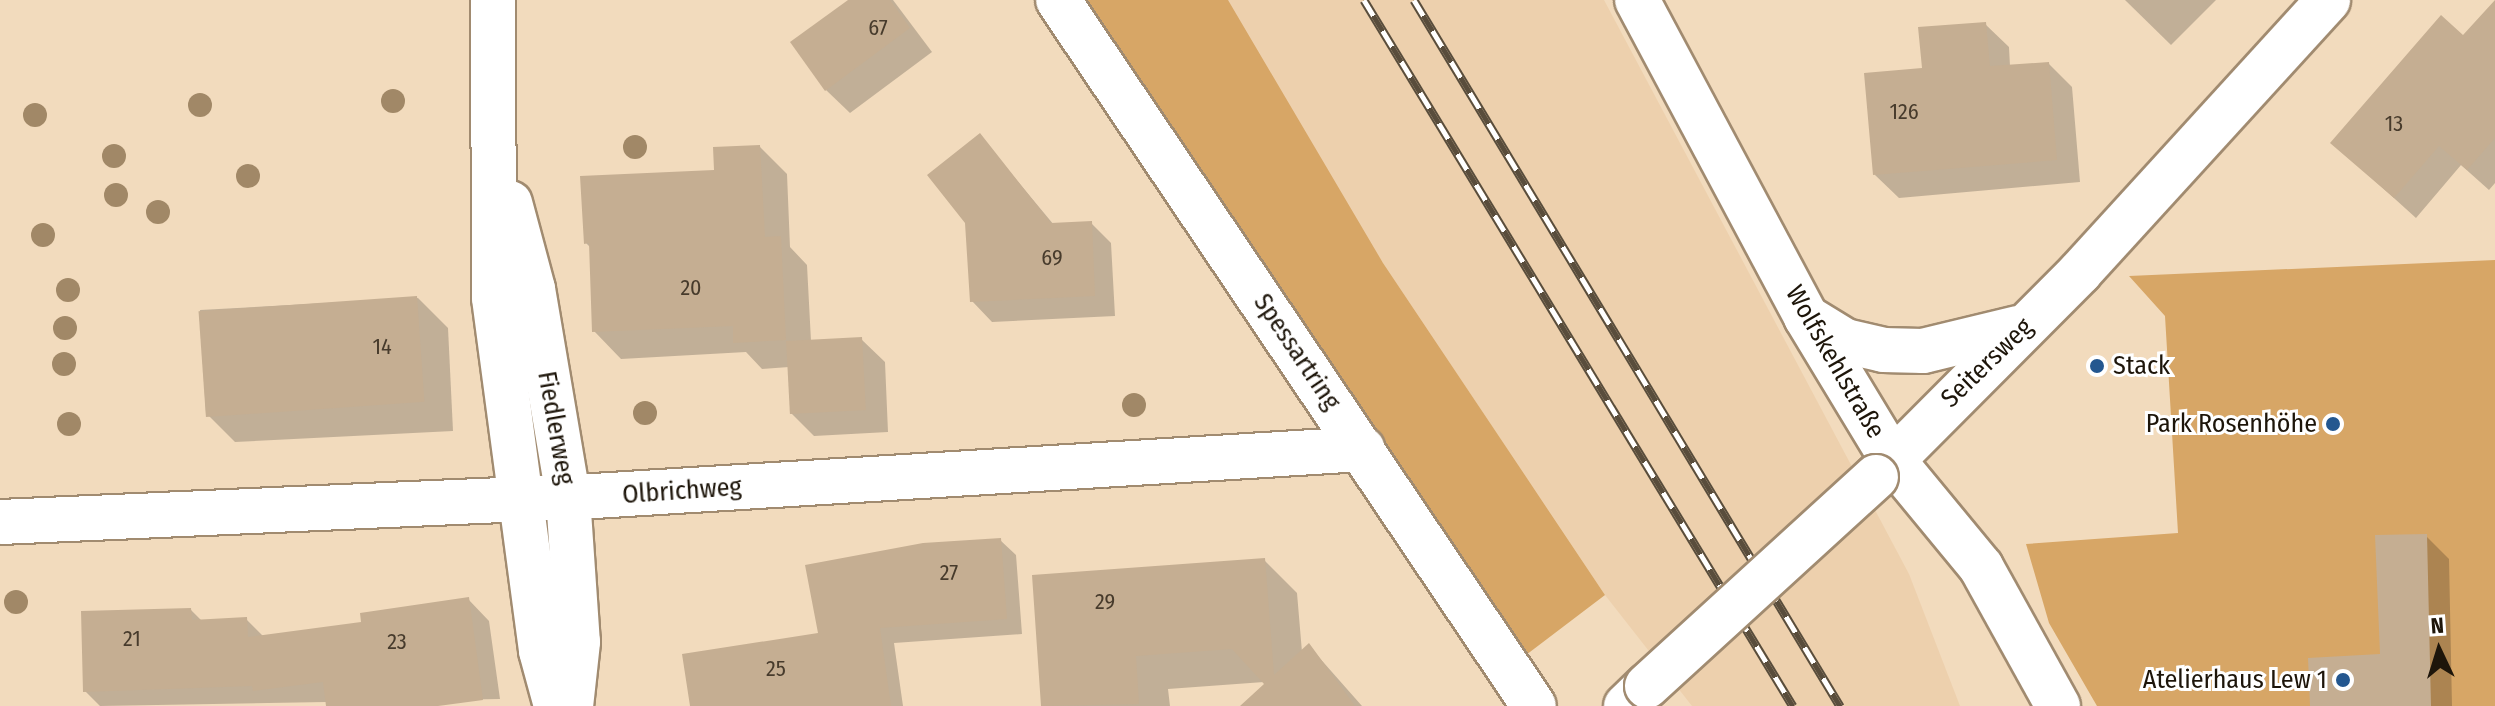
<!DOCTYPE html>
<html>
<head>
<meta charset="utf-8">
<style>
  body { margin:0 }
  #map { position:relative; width:2495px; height:706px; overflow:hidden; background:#f2dbbd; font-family:"Fira Sans Condensed",sans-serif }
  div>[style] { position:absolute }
  .built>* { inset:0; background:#edd0ad }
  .green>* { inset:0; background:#d7a666 }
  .shadow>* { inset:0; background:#0003 }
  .building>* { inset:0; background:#c5ae92; transform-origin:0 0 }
  .roads { filter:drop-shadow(2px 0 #a18b70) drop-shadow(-2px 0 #a18b70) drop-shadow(0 2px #a18b70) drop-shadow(0 -2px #a18b70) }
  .street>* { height:44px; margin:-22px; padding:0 22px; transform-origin:22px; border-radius:22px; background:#fff }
  .secondary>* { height:44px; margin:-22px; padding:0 22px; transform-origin:22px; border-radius:22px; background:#fff }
  .rail>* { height:9px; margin-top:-4.5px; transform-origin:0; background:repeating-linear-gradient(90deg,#fff 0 18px,#594d3c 0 36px); box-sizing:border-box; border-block:2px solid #594d3c }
  .bridges { filter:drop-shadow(2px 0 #a18b70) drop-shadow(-2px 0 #a18b70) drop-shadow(0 2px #a18b70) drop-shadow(0 -2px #a18b70) }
  .street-bridge>* { height:44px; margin:-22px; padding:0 22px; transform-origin:22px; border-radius:22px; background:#fff }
  .trees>* { width:24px; height:24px; margin:-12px; border-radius:50%; background:#a18867 }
  .dots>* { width:22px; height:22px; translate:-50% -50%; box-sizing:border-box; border:4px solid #fff; border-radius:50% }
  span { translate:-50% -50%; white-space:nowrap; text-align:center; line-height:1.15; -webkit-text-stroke:6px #fff; paint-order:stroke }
  .number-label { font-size:22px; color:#473b2c }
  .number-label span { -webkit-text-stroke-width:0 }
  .street-label { font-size:26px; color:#1d150a }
  .poi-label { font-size:26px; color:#1d150a }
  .left { translate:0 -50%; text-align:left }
  .right { translate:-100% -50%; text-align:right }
  .north { position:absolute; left:2399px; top:610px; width:80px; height:80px; -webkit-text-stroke:6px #fff; paint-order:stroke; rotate:356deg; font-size:22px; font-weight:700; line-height:32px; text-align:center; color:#1d150a }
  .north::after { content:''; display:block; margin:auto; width:28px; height:36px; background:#1d150a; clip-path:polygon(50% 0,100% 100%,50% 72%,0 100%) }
</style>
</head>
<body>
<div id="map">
  <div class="built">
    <i style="clip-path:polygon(1207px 0,1604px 0,1909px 574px,1960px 706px,1692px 706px,1605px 595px)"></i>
  </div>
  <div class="green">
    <i style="clip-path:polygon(1058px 0,1228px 0,1383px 263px,1605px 595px,1509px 668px)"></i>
    <i style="clip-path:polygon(2495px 260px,2495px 706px,2097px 706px,2049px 623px,2026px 544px,2178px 533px,2165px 316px,2129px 276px)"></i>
  </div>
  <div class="shadow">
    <i style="clip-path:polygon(851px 0,893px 0,932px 52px,850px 113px,826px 90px)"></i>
    <i style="clip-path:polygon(2125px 0,2216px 0,2171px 45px)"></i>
    <i style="clip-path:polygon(2495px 1px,2495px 183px,2489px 190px,2461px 165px,2416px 218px,2333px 143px,2463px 38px)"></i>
    <i style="clip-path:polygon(1985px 24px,2009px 47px,2010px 66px,2049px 64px,2072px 87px,2080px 182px,1899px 198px,1875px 175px,1924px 69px)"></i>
    <i style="clip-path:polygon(980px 136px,1054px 225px,1091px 223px,1111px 243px,1115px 316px,992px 322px,972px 301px)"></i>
    <i style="clip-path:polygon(760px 147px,787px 174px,790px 247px,807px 265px,811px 341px,861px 339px,885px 362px,888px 432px,814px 436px,791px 413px,789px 367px,762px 369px,746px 352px,621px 359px,594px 331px,592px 249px,586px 243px)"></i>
    <i style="clip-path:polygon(418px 298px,448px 328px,453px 431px,235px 442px,206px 413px,200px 310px)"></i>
    <i style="clip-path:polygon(2426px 536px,2449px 559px,2452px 706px,2312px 706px,2382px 656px)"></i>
    <i style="clip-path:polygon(1000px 540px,1016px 555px,1022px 634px,894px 643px,903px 706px,692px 706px)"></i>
    <i style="clip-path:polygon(1264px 560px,1297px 593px,1302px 652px,1309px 646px,1362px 706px,1286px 706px,1264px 682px,1168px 689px,1170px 706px,1043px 706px,1034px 577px)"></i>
    <i style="clip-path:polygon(468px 599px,489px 621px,500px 699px,100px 706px,85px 691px,191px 610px,202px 621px,246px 619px,264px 637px,364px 624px)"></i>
  </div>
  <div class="building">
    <i style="clip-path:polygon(848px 0,890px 0,910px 28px,825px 91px,790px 42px)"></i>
    <i style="clip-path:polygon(2495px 0,2495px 138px,2467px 170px,2439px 146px,2394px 198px,2330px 143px,2441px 15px,2463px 35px)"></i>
    <i style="clip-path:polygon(1986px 22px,1990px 66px,2049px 62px,2057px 160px,1873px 175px,1864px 73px,1922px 68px,1918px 27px)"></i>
    <i style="clip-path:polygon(980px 133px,1051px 223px,1092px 221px,1095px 296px,970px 302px,965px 223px,927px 175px)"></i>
    <i style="clip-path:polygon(760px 145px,765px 237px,781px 236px,786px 340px,733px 343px,733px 326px,592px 332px,589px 243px,584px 244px,580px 176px,714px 170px,713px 147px)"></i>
    <i style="left:417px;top:296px;width:106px;height:219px;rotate:86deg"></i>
    <i style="left:862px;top:337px;width:73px;height:76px;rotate:87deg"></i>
    <i style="clip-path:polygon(2427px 534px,2431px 706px,2310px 706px,2308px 658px,2380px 654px,2375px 535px)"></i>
    <i style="clip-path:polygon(1001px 538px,1007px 619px,880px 628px,891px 706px,690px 706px,682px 654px,818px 633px,805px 565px,923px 543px)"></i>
    <i style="clip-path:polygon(1265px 558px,1274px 675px,1309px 643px,1355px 706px,1240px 706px,1264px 684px,1232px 649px,1136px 656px,1139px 704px,1041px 706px,1032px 575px)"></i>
    <i style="clip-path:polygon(469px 597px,483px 700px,438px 706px,326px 706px,323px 682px,253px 691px,252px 686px,83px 692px,81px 611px,191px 608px,192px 620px,247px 617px,248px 637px,361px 622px,360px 613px)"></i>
  </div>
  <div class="roads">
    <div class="street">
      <i style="left:1058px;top:0;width:851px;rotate:56.01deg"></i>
      <i style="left:1637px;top:0;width:359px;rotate:61.9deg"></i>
      <i style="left:1806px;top:317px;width:166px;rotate:58.8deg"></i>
      <i style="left:1892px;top:459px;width:140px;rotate:50.5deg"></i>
      <i style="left:1981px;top:567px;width:159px;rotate:61deg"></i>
      <i style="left:1806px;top:317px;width:46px;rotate:31.6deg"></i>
      <i style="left:1845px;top:341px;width:39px;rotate:13deg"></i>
      <i style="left:1883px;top:350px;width:40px;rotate:1.4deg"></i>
      <i style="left:1923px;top:351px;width:98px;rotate:-13.6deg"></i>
      <i style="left:1876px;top:477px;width:289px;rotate:-45.1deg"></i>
      <i style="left:2080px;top:272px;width:368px;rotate:-47.6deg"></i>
      <i style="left:0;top:522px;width:595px;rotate:-2.51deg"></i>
      <i style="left:594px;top:496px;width:770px;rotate:-3.5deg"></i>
      <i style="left:1626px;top:706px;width:29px;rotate:-44deg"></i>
    </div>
    <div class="secondary">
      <i style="left:493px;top:0;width:298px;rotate:89.8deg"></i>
      <i style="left:494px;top:298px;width:356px;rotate:82.4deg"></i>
      <i style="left:541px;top:651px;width:57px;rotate:74.7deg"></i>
      <i style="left:510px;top:203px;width:89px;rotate:75deg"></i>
      <i style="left:533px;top:289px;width:211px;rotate:80.4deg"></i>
      <i style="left:568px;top:497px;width:145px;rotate:86.1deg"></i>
      <i style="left:578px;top:642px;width:64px;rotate:96.2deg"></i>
    </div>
  </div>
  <div class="rail">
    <i style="left:1364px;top:0;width:826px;rotate:58.72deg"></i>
    <i style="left:1414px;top:0;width:825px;rotate:58.89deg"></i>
  </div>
  <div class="bridges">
    <div class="street-bridge">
      <i style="left:1647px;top:686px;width:310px;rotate:-42.4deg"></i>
    </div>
  </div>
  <div class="trees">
    <i style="left:393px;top:101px"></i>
    <i style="left:200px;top:105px"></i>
    <i style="left:35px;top:115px"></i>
    <i style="left:635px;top:147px"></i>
    <i style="left:114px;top:156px"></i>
    <i style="left:248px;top:176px"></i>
    <i style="left:116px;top:195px"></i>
    <i style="left:158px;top:212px"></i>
    <i style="left:43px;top:235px"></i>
    <i style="left:68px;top:290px"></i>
    <i style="left:65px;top:328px"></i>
    <i style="left:64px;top:364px"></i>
    <i style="left:1134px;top:405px"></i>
    <i style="left:645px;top:413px"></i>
    <i style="left:69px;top:424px"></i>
    <i style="left:16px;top:602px"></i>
  </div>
  <div class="dots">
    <i style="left:2097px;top:366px;background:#24578f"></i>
    <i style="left:2333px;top:424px;background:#24578f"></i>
    <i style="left:2343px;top:680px;background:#24578f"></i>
  </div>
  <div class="number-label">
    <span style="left:878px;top:28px">67</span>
    <span style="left:1904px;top:112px">126</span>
    <span style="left:2394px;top:124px">13</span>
    <span style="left:1052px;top:258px">69</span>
    <span style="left:691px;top:288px">20</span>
    <span style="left:382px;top:347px">14</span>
    <span style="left:949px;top:573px">27</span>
    <span style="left:1105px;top:602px">29</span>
    <span style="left:132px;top:639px">21</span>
    <span style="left:397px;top:642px">23</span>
    <span style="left:776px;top:669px">25</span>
  </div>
  <div class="street-label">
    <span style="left:1297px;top:352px;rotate:56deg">Spessartring</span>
    <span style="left:1835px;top:362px;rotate:60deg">Wolfskehlstraße</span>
    <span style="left:1987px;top:363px;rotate:-44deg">Seitersweg</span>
    <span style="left:556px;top:428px;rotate:80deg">Fiedlerweg</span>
    <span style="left:682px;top:491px;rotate:-4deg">Olbrichweg</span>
  </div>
  <div class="poi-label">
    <span class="left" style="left:2113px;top:366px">Stack</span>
    <span class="right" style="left:2317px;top:424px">Park Rosenhöhe</span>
    <span class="right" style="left:2327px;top:680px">Atelierhaus Lew 1</span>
  </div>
  <div class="north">N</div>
</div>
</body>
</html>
